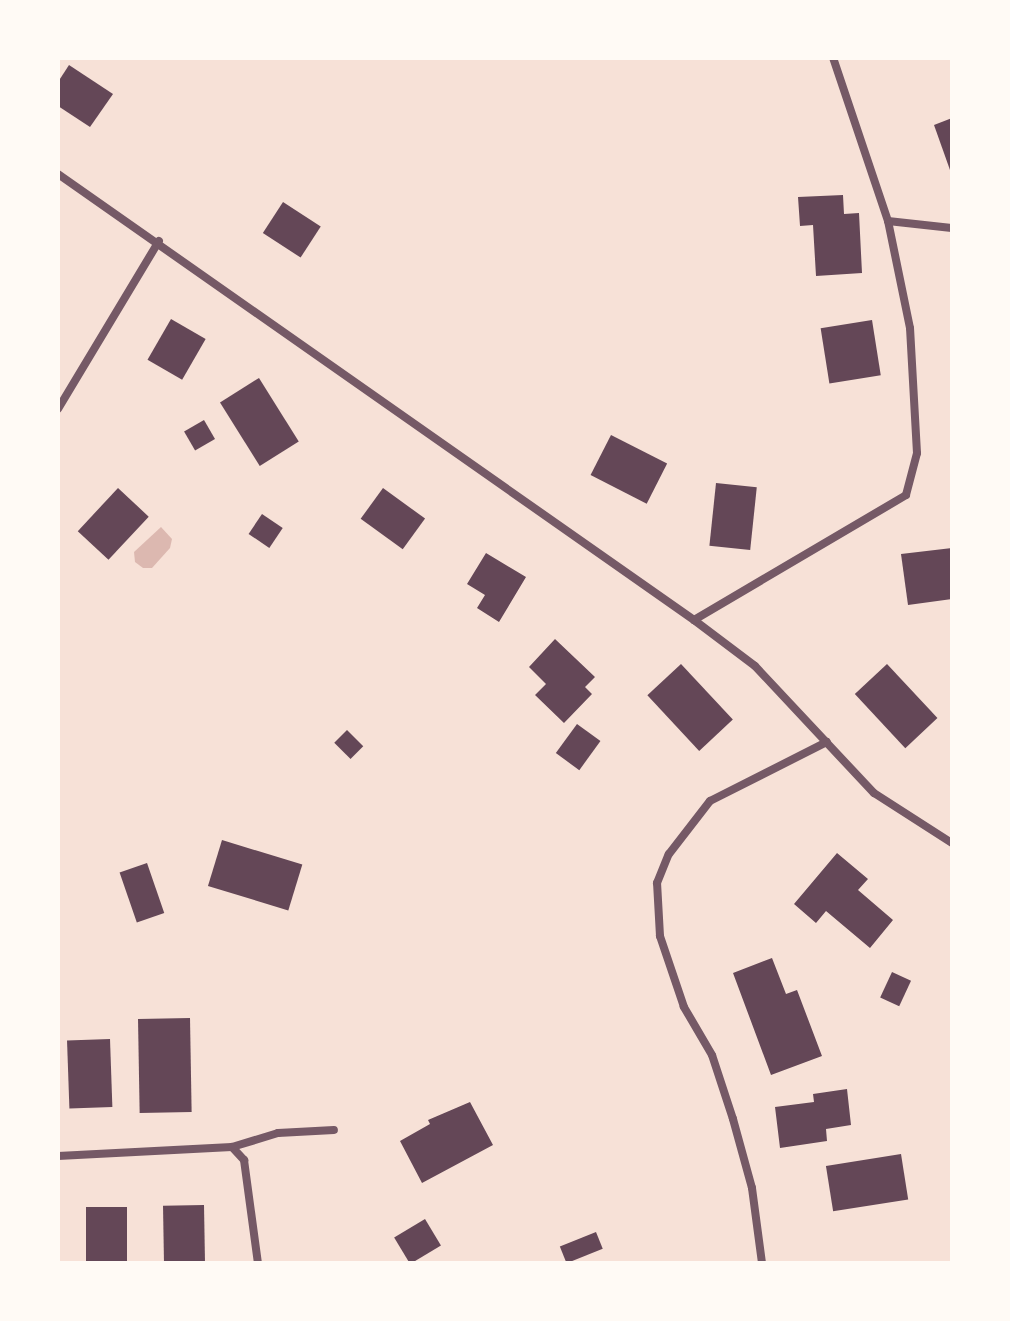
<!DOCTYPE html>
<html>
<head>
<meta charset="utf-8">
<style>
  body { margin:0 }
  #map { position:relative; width:1010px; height:1321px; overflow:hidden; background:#f7e1d7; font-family:"Sofia Sans Condensed",sans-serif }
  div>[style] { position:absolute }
  .water>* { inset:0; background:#dcb8b0 }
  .building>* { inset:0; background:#644757; transform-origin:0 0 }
  .minor>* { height:8px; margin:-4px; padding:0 4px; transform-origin:4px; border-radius:4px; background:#755966 }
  span { translate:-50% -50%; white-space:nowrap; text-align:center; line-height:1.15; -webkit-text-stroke:6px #fffaf5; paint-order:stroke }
  .frame { position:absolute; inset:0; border:60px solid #fffaf5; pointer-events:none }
</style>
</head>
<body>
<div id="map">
  <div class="water">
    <i style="clip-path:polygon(161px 527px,172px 539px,170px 548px,152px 568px,143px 568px,135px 562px,134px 552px)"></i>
  </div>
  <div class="building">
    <i style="clip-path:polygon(69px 65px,113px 94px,90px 127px,58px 106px,58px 82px)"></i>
    <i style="clip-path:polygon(952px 118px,952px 169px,950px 170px,934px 125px)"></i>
    <i style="clip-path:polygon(843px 195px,844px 214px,859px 213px,862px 273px,816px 276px,813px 225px,800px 226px,798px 197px)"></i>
    <i style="left:283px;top:202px;width:45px;height:37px;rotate:33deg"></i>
    <i style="left:171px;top:319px;width:40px;height:47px;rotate:30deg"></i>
    <i style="left:872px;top:320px;width:56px;height:52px;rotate:81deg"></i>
    <i style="left:259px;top:378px;width:75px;height:46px;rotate:58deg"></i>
    <i style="left:204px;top:420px;width:22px;height:23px;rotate:60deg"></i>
    <i style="left:611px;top:435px;width:63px;height:45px;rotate:27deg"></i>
    <i style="left:716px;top:483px;width:41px;height:63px;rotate:6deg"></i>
    <i style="left:118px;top:488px;width:42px;height:59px;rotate:43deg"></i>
    <i style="left:383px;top:488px;width:52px;height:38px;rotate:36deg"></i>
    <i style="left:262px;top:514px;width:25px;height:24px;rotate:34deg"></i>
    <i style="clip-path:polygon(952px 548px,952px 599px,908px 605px,901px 554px)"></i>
    <i style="clip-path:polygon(486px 553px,526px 577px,499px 622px,477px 608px,485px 595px,467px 584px)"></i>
    <i style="clip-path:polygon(555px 639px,595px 677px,585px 687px,592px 694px,564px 723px,535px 695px,546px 684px,529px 667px)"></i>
    <i style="left:681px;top:664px;width:76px;height:46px;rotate:47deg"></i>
    <i style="left:887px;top:664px;width:74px;height:44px;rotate:47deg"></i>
    <i style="left:577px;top:724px;width:29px;height:36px;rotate:36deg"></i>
    <i style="left:347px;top:730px;width:23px;height:18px;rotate:45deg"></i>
    <i style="left:222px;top:840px;width:84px;height:48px;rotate:17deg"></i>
    <i style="clip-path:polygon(837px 853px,868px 879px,858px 890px,893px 920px,870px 948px,826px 911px,816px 923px,794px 904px)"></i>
    <i style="left:147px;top:863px;width:53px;height:29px;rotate:71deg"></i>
    <i style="clip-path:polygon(772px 958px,786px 994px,797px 990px,822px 1056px,771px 1075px,733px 973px)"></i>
    <i style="left:892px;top:972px;width:21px;height:28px;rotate:25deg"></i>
    <i style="left:190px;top:1018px;width:94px;height:52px;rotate:89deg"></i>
    <i style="left:110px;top:1039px;width:68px;height:43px;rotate:88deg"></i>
    <i style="clip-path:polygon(847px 1089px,851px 1125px,826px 1129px,827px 1141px,780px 1148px,775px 1107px,814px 1102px,813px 1094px)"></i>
    <i style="clip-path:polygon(470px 1102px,493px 1145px,422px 1183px,400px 1141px,430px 1124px,428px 1120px)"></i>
    <i style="left:901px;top:1154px;width:46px;height:76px;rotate:81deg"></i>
    <i style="left:204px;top:1205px;width:58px;height:41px;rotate:89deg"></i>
    <i style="left:86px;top:1207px;width:41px;height:56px"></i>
    <i style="left:425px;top:1219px;width:31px;height:36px;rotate:59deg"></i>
    <i style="left:596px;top:1232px;width:18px;height:39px;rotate:68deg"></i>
  </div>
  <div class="minor">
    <i style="left:58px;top:174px;width:777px;rotate:35.04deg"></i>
    <i style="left:694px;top:620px;width:76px;rotate:37deg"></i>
    <i style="left:755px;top:666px;width:174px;rotate:46.9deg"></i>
    <i style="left:874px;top:793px;width:93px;rotate:32.7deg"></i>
    <i style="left:888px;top:221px;width:64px;rotate:6.2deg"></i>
    <i style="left:58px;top:409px;width:196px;rotate:-59deg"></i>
    <i style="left:694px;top:620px;width:246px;rotate:-30.5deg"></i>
    <i style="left:906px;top:495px;width:43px;rotate:-75.3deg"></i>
    <i style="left:917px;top:453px;width:125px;rotate:-93.2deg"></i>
    <i style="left:910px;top:328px;width:109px;rotate:-101.6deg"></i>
    <i style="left:888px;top:221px;width:172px;rotate:-108.6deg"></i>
    <i style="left:232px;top:1147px;width:18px;rotate:47deg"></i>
    <i style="left:244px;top:1160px;width:104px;rotate:82.3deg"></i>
    <i style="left:58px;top:1156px;width:174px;rotate:-3deg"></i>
    <i style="left:232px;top:1147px;width:48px;rotate:-16.9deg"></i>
    <i style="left:278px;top:1133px;width:56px;rotate:-3.1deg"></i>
    <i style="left:762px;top:1263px;width:76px;rotate:-97.6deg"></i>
    <i style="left:752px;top:1188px;width:72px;rotate:-105.4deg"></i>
    <i style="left:733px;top:1119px;width:67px;rotate:-108.2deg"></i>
    <i style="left:712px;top:1055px;width:56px;rotate:-120.3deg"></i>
    <i style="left:684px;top:1007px;width:75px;rotate:-108.7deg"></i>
    <i style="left:660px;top:936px;width:53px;rotate:-93.2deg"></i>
    <i style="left:657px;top:883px;width:31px;rotate:-68deg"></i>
    <i style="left:669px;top:854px;width:67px;rotate:-52.3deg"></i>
    <i style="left:710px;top:801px;width:131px;rotate:-26.8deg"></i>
  </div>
  <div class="frame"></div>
</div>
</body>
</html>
